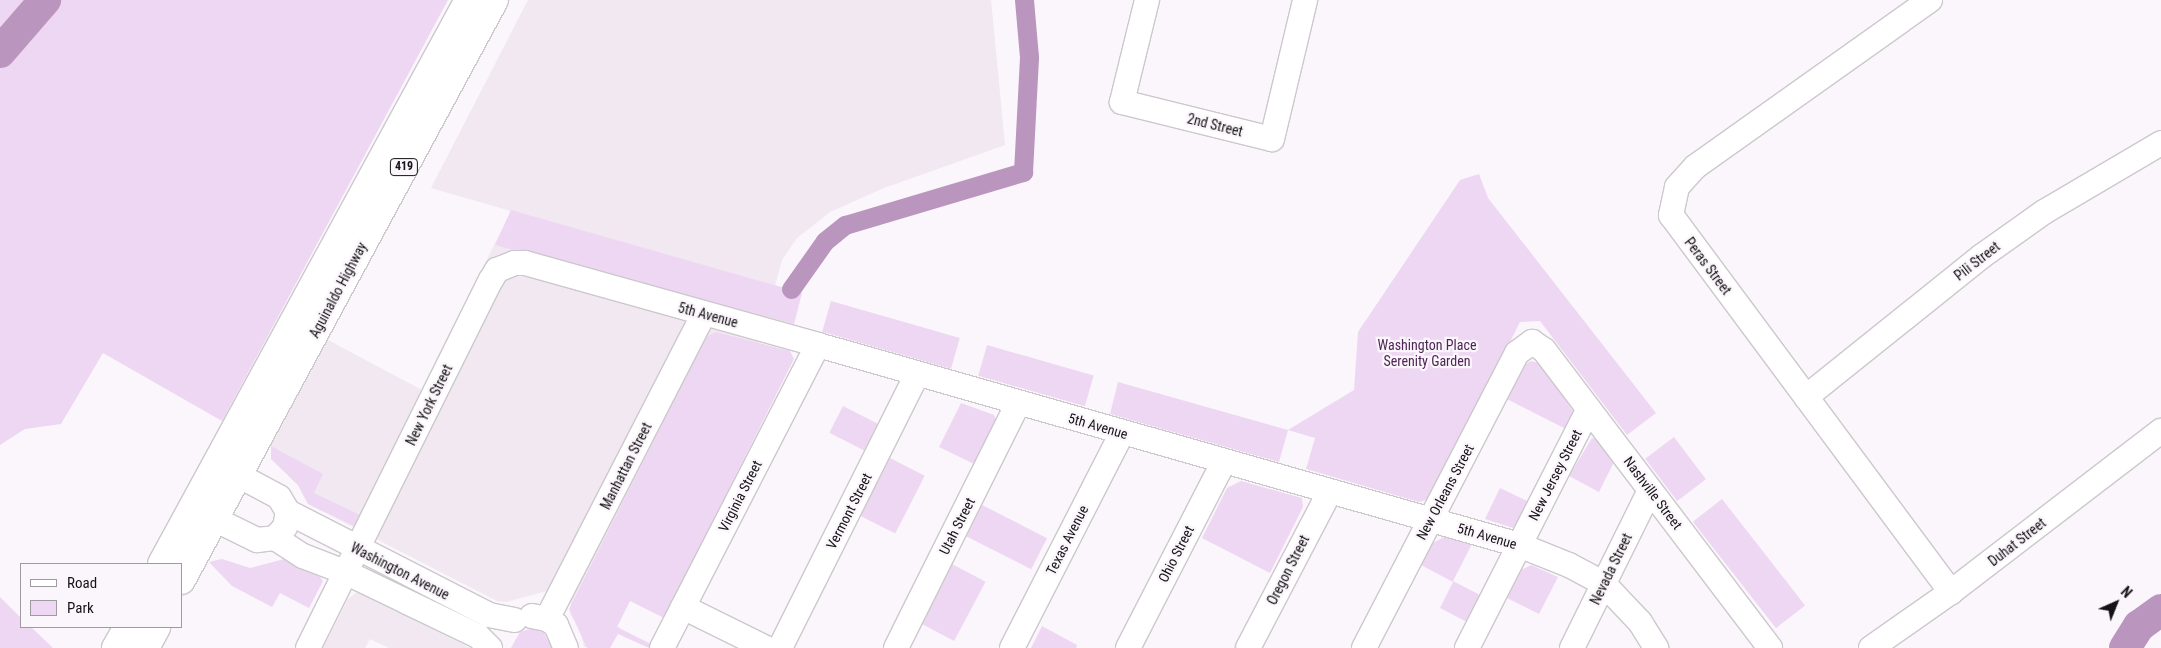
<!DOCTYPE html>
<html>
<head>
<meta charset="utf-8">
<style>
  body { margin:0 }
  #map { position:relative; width:2161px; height:648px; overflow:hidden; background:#faf6fb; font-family:"Roboto Condensed",sans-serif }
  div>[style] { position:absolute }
  .built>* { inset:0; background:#f1e8f2 }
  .green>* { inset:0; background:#eed7f2; transform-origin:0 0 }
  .canal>* { height:19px; margin:-9.5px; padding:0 9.5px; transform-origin:9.5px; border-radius:9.5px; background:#ba96bf }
  .river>* { height:32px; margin:-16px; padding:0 16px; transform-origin:16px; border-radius:16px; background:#ba96bf }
  .roads { filter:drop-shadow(1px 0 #ccc8cc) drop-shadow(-1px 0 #ccc8cc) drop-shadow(0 1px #ccc8cc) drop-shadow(0 -1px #ccc8cc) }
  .minor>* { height:24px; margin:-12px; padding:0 12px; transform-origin:12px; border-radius:12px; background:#fff }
  .major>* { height:28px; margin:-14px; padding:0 14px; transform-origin:14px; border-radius:14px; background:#fff }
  span { translate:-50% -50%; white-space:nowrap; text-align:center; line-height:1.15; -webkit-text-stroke:4.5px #faf6fb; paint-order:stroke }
  .shield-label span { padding:1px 4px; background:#faf6fb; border:1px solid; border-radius:4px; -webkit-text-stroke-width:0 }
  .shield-label { font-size:12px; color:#151315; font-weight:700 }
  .street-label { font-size:14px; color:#151315 }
  .park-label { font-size:14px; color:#502457 }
  .legend { position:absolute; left:20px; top:563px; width:162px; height:65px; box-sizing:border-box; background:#faf6fb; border:1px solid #9e9b9f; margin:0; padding:6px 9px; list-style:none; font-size:15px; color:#151315 }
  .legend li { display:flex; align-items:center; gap:10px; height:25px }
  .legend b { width:25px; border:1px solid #9e9b9f }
  .north { position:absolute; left:2091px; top:578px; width:50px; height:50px; -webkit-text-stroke:4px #faf6fb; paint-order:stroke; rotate:44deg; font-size:14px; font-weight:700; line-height:20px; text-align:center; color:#151315 }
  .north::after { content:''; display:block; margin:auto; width:18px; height:22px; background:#151315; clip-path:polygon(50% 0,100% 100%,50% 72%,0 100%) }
</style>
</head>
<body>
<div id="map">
  <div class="built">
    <i style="clip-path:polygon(528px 0,991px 0,1005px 145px,884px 188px,830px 212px,797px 238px,782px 260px,760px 341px,617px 626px,620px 628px,610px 648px,584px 647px,580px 629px,570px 614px,571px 603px,547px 591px,506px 602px,497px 601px,308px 504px,298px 485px,271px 459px,271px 446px,328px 340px,422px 390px,511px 211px,431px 188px)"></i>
    <i style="clip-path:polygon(356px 593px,361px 593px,470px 648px,389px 648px,370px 639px,365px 648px,323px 648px,348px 599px)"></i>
  </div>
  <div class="green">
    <i style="clip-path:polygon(0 0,448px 0,222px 421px,103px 353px,61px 424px,25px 429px,0 445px)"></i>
    <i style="clip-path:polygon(1479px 174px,1488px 198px,1656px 413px,1627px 435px,1540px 321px,1520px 322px,1449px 463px,1429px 499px,1419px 502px,1306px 469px,1315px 438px,1288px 430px,1279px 462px,1110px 414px,1118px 382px,1288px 430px,1354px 390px,1358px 332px,1460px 180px)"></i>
    <i style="clip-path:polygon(511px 210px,802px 293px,794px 324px,495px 245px)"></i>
    <i style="left:831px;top:301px;width:134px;height:32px;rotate:16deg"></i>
    <i style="clip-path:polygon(716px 332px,790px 351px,794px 359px,664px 618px,630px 601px,617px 627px,651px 644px,649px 648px,618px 634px,610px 648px,587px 648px,569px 609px,706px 337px)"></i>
    <i style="left:987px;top:345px;width:111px;height:32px;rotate:16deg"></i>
    <i style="clip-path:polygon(1531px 361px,1539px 363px,1573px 411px,1566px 429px,1507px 399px,1524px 365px)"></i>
    <i style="clip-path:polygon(961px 403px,994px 415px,996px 419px,974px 464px,939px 447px)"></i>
    <i style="left:843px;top:406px;width:39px;height:30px;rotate:27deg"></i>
    <i style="left:1674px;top:437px;width:53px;height:36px;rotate:53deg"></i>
    <i style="clip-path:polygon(1592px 438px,1597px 439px,1614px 462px,1599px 492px,1569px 476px)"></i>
    <i style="clip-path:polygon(271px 446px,323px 474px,314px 493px,360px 515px,354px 526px,308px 504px,298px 485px,271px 459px)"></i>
    <i style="left:890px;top:458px;width:39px;height:65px;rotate:27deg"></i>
    <i style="clip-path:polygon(1241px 481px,1302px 498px,1303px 507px,1270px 573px,1202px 538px,1227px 488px)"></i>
    <i style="clip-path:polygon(1500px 488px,1529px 502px,1513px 528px,1485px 519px)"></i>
    <i style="left:1722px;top:499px;width:135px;height:37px;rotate:52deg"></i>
    <i style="left:982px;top:505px;width:73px;height:35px;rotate:27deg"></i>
    <i style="clip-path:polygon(1446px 536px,1472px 544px,1453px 581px,1480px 595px,1467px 622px,1440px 608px,1453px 582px,1421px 565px,1431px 544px)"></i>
    <i style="clip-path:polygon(222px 559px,250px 568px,284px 559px,320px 577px,323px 581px,309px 608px,280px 593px,272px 607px,232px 586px,209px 562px)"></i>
    <i style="left:952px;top:564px;width:38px;height:67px;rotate:28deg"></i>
    <i style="clip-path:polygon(1531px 565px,1558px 577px,1539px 614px,1507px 598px,1521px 570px)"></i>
    <i style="clip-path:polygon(0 597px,21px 618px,21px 627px,31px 627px,53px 648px,0 648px)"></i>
    <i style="clip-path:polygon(1042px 626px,1077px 645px,1076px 648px,1031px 648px)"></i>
    <i style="clip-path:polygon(533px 628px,544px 633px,552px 648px,511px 648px,520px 632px)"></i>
  </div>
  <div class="canal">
    <i style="left:791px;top:289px;width:59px;rotate:-54.7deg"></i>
    <i style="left:825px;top:241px;width:26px;rotate:-39deg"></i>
    <i style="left:845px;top:225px;width:186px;rotate:-16.6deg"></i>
    <i style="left:1023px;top:172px;width:115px;rotate:-87deg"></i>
    <i style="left:1029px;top:57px;width:57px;rotate:-95deg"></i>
  </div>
  <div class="river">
    <i style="left:0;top:52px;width:69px;rotate:-49.1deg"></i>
    <i style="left:2125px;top:648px;width:26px;rotate:-58deg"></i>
    <i style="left:2139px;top:626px;width:27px;rotate:-36deg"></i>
  </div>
  <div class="roads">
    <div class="minor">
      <i style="left:1147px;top:0;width:105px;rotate:103.8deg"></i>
      <i style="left:1122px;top:102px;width:154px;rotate:13.9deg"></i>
      <i style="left:1272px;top:139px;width:143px;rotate:-76.6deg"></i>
      <i style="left:1930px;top:0;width:288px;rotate:144.6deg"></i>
      <i style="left:1695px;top:167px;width:27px;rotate:132deg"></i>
      <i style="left:1677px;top:187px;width:29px;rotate:102deg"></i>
      <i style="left:1671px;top:215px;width:470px;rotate:53.4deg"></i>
      <i style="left:1806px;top:397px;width:226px;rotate:-38.7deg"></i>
      <i style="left:1982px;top:256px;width:76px;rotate:-35.4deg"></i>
      <i style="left:2044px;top:212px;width:136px;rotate:-30.5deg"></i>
      <i style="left:198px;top:511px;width:66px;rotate:26.2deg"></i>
      <i style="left:257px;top:540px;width:18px;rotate:-6deg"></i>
      <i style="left:275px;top:538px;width:15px;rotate:-48deg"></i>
      <i style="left:285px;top:527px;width:15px;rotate:-79deg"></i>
      <i style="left:288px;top:512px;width:17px;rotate:-121deg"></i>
      <i style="left:279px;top:497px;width:66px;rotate:-151.9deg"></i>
      <i style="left:288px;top:512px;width:226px;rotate:27.1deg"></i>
      <i style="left:489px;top:615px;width:26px;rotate:11deg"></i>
      <i style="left:275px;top:538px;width:33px;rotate:33deg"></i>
      <i style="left:303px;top:556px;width:47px;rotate:21.1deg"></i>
      <i style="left:347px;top:573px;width:145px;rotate:25.7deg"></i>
      <i style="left:478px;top:636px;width:17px;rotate:45deg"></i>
      <i style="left:683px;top:607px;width:93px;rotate:26.3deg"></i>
      <i style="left:532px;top:616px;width:15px;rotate:11deg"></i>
      <i style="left:547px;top:619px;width:11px;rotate:34deg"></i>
      <i style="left:556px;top:625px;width:25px;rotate:67deg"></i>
      <i style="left:547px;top:619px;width:343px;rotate:-62.8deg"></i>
      <i style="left:308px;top:648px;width:411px;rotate:-63.6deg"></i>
      <i style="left:491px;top:280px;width:12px;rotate:-59deg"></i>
      <i style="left:497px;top:270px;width:18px;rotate:-22deg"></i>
      <i style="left:514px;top:263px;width:11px"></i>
      <i style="left:525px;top:263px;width:304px;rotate:15.6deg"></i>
      <i style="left:818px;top:345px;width:729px;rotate:15.92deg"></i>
      <i style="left:1519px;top:545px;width:54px;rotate:21.8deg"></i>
      <i style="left:1569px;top:565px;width:38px;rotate:28deg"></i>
      <i style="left:1603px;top:583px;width:54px;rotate:46.5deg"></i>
      <i style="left:1640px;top:622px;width:31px;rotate:58deg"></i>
      <i style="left:662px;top:648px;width:341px;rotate:-62.8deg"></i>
      <i style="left:780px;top:648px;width:306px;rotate:-63.4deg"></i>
      <i style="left:896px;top:648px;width:274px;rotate:-63.5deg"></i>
      <i style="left:1012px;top:648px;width:242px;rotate:-62.9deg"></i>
      <i style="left:1128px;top:648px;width:210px;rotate:-62.8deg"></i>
      <i style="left:1248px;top:648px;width:175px;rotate:-62.4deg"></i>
      <i style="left:1364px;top:648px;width:332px;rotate:-62.6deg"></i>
      <i style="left:1517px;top:353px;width:19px;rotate:-36deg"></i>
      <i style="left:1532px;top:342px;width:14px;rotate:34deg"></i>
      <i style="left:1544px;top:350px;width:374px;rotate:52.8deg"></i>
      <i style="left:1467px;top:648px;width:268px;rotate:-63deg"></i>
      <i style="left:1572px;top:648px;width:176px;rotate:-63.7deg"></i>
      <i style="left:1871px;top:648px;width:98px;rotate:-35deg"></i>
      <i style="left:1951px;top:592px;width:265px;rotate:-37.5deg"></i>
    </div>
    <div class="major">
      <i style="left:162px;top:564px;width:642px;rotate:-61.44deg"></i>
      <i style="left:181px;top:580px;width:659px;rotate:-61.65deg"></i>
      <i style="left:116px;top:648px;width:24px;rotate:-60deg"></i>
      <i style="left:145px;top:648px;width:24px;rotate:-62deg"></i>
    </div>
  </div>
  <div class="shield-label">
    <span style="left:404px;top:167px">419</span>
  </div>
  <div class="street-label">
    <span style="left:1215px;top:125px;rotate:14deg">2nd Street</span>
    <span style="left:1977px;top:261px;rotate:-38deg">Pili Street</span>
    <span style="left:1708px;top:266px;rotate:53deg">Peras Street</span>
    <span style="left:338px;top:290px;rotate:-62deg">Aguinaldo Highway</span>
    <span style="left:708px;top:315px;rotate:15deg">5th Avenue</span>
    <span style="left:429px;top:405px;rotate:-64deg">New York Street</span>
    <span style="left:1098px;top:426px;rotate:16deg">5th Avenue</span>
    <span style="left:626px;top:466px;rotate:-63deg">Manhattan Street</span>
    <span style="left:1555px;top:475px;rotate:-63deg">New Jersey Street</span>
    <span style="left:1445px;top:492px;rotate:-62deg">New Orleans Street</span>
    <span style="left:1653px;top:493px;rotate:53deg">Nashville Street</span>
    <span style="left:740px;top:496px;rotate:-63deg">Virginia Street</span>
    <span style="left:849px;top:511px;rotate:-63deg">Vermont Street</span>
    <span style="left:957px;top:526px;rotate:-63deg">Utah Street</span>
    <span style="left:1487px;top:536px;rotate:16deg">5th Avenue</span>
    <span style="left:1067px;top:540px;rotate:-63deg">Texas Avenue</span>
    <span style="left:2017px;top:542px;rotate:-38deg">Duhat Street</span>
    <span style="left:1176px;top:554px;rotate:-63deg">Ohio Street</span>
    <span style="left:1611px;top:569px;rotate:-64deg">Nevada Street</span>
    <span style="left:1288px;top:570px;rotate:-63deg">Oregon Street</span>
    <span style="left:400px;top:571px;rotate:27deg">Washington Avenue</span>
  </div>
  <div class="park-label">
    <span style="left:1427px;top:353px">Washington Place<br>Serenity Garden</span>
  </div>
  <ul class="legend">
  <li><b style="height:6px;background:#fff"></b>Road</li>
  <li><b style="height:14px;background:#eed7f2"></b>Park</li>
  </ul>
  <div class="north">N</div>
</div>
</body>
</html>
